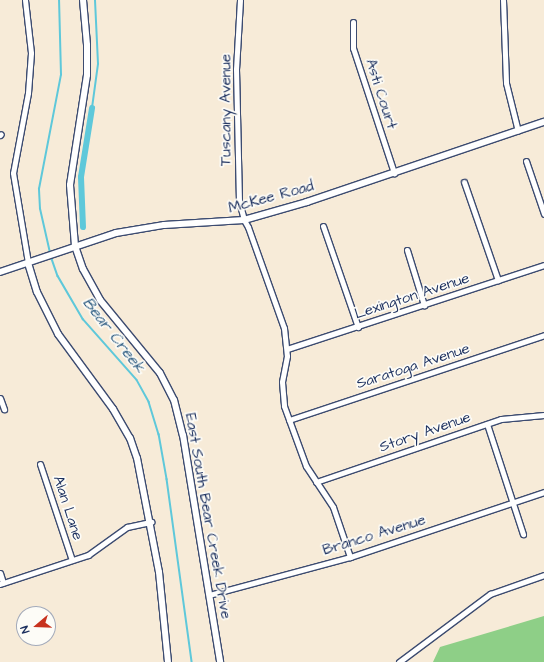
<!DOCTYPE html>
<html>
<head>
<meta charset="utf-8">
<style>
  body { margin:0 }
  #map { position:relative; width:544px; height:662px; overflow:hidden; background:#f7ebd8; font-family:"Architects Daughter",sans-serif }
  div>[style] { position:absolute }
  .green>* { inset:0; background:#8ecf87 }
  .stream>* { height:1.5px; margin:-0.75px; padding:0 0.75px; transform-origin:0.75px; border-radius:0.75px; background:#5ec8da }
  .canal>* { height:6px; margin:-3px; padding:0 3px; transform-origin:3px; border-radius:3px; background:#5ec8da }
  .roads { filter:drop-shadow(1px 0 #3c4b70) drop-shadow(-1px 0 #3c4b70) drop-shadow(0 1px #3c4b70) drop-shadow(0 -1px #3c4b70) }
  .minor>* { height:5px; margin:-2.5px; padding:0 2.5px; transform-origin:2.5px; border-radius:2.5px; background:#fff }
  .tertiary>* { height:6px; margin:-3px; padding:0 3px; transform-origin:3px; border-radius:3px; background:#fff }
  span { translate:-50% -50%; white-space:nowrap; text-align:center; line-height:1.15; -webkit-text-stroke:3.5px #fdfcf7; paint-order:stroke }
  .street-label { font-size:15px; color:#1b2f5e }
  .water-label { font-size:16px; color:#2f5d83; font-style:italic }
  .north { position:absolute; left:16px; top:606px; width:40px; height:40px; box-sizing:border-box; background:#fdfcf7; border:1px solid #a3aaba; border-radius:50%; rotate:251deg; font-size:11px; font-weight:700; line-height:16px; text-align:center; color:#1b2f5e }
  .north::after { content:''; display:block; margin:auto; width:14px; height:18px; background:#c8321e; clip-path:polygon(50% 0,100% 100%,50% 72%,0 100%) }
</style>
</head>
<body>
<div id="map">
  <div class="green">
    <i style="clip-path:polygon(544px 616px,544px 662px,433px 662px,440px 647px)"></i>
  </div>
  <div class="stream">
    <i style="left:92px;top:108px;width:44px;rotate:-82.2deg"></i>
    <i style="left:98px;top:64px;width:64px;rotate:-92.7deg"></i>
    <i style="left:50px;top:253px;width:45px;rotate:-102.8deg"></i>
    <i style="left:40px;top:209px;width:20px;rotate:-93deg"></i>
    <i style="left:39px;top:189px;width:116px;rotate:-79.1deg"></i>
    <i style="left:61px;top:75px;width:75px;rotate:-91.5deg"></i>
    <i style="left:51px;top:256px;width:21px;rotate:71deg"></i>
    <i style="left:58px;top:276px;width:50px;rotate:59.8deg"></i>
    <i style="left:83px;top:319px;width:81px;rotate:48.5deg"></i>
    <i style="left:137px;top:380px;width:25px;rotate:61deg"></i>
    <i style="left:149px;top:402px;width:34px;rotate:73deg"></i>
    <i style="left:159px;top:434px;width:46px;rotate:79.9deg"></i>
    <i style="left:167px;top:479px;width:185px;rotate:82.2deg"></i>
  </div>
  <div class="canal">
    <i style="left:83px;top:227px;width:50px;rotate:-92.3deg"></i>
    <i style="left:81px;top:177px;width:70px;rotate:-80.9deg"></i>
  </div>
  <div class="roads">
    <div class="minor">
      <i style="left:25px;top:0;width:53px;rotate:83.5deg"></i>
      <i style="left:31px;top:53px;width:40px;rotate:94.3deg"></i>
      <i style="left:28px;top:93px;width:81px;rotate:100.6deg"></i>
      <i style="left:13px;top:173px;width:91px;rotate:80.5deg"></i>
      <i style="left:240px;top:0;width:69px;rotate:93.3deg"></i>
      <i style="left:236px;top:69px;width:132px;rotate:88.7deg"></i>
      <i style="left:239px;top:201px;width:20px;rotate:75deg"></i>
      <i style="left:244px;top:220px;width:8px;rotate:60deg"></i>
      <i style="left:248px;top:227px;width:107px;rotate:70.4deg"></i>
      <i style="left:284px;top:328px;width:28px;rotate:84deg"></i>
      <i style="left:287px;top:356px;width:26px;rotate:101deg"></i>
      <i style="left:282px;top:382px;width:24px;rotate:85deg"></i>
      <i style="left:284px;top:406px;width:64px;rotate:69.9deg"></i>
      <i style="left:306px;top:466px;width:49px;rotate:56.6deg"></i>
      <i style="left:333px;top:507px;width:53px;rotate:71.2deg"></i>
      <i style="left:503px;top:0;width:83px;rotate:87.9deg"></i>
      <i style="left:506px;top:83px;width:49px;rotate:76deg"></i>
      <i style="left:353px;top:22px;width:26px;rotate:90deg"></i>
      <i style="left:353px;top:48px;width:132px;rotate:71.8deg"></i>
      <i style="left:0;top:135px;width:1px;rotate:-45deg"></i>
      <i style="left:526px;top:161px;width:56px;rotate:71.2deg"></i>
      <i style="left:464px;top:182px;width:104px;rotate:70.9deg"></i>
      <i style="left:323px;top:226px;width:107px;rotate:70.9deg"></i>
      <i style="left:407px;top:250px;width:58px;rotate:72.8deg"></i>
      <i style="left:287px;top:349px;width:270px;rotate:-18.1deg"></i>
      <i style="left:0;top:398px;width:12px;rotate:70deg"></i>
      <i style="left:289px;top:420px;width:269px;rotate:-18.4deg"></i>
      <i style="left:487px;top:424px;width:116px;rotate:71.9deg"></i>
      <i style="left:40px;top:464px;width:101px;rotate:71.6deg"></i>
      <i style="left:316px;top:482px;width:195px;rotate:-18.8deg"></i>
      <i style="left:501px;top:419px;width:43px;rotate:-5.3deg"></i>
      <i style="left:0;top:573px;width:10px;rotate:73deg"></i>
      <i style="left:0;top:584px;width:93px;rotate:-18.2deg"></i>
      <i style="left:88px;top:555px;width:48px;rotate:-35.7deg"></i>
      <i style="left:127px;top:527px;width:25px;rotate:-12deg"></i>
      <i style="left:209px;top:595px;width:146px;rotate:-15.1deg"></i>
      <i style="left:350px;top:557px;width:205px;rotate:-18.5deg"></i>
      <i style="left:399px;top:662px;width:114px;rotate:-36.8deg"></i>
      <i style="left:490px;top:594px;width:57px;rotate:-19.4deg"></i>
    </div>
    <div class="tertiary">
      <i style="left:83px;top:0;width:45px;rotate:84.9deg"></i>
      <i style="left:87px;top:45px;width:30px;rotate:90deg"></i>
      <i style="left:87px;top:75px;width:111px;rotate:98.8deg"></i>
      <i style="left:70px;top:185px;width:61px;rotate:85.3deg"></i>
      <i style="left:75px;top:246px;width:24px;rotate:71deg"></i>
      <i style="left:83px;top:269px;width:35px;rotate:61deg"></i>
      <i style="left:100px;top:300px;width:94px;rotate:50.6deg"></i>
      <i style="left:160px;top:373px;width:30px;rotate:63deg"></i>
      <i style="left:174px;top:400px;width:36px;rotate:76deg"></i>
      <i style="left:183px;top:435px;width:230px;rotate:80.7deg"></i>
      <i style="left:28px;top:263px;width:30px;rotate:73deg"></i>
      <i style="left:37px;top:292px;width:47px;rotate:63.4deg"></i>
      <i style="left:58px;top:334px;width:93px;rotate:53.7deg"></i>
      <i style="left:113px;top:409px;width:34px;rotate:60deg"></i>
      <i style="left:130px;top:438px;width:21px;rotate:71deg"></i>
      <i style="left:137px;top:458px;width:116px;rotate:79.1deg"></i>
      <i style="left:159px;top:572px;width:90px;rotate:84.3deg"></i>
      <i style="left:0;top:272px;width:122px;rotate:-18.6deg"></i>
      <i style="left:116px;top:233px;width:49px;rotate:-9.5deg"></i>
      <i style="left:164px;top:225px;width:80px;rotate:-3.6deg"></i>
      <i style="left:244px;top:220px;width:66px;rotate:-15.9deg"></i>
      <i style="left:307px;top:202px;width:250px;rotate:-18.7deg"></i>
    </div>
  </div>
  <div class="street-label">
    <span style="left:381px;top:94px;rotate:72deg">Asti Court</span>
    <span style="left:226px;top:110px;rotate:-90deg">Tuscany Avenue</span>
    <span style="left:271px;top:197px;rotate:-15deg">McKee Road</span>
    <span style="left:412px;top:296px;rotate:-18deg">Lexington Avenue</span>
    <span style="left:413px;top:366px;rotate:-18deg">Saratoga Avenue</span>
    <span style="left:425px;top:432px;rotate:-19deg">Story Avenue</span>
    <span style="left:68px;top:508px;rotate:72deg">Alan Lane</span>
    <span style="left:208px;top:516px;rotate:80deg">East South Bear Creek Drive</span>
    <span style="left:374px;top:535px;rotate:-17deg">Branco Avenue</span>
  </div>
  <div class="water-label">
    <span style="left:114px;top:335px;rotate:52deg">Bear Creek</span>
  </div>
  <div class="north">N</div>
</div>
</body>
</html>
